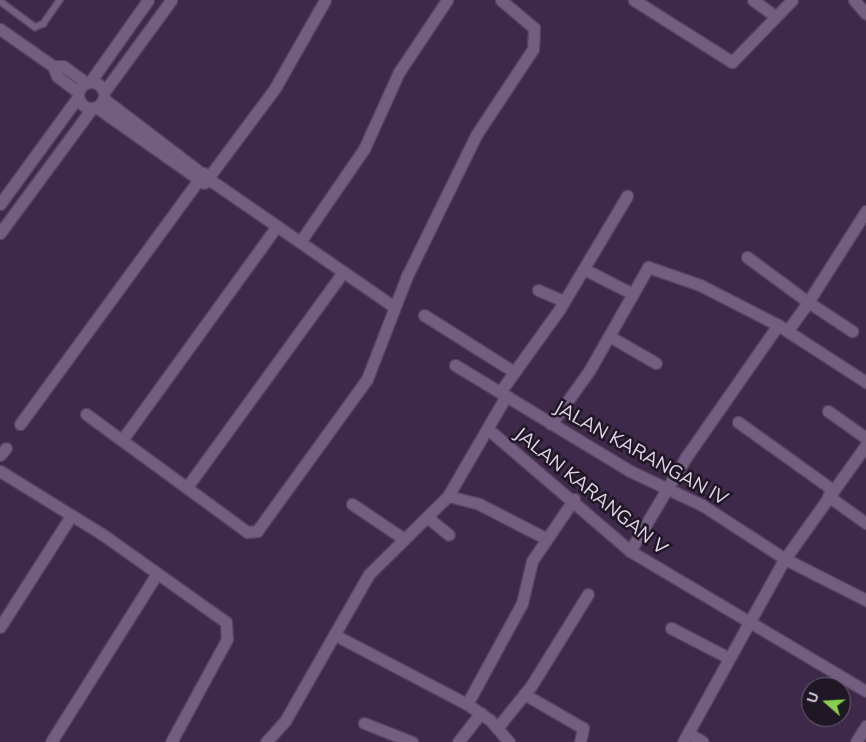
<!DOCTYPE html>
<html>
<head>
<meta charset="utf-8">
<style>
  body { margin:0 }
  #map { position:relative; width:866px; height:742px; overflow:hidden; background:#3e294a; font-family:Mulish,sans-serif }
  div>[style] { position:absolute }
  .roads { filter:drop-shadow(1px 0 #564460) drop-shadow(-1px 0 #564460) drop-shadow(0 1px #564460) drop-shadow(0 -1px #564460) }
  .lane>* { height:5.5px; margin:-2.75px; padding:0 2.75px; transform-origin:2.75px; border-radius:2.75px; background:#735d80 }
  .street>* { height:11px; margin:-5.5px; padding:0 5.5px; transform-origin:5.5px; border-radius:5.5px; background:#735d80 }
  .street>.ring { margin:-5.5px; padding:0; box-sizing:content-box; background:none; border:11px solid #735d80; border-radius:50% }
  span { translate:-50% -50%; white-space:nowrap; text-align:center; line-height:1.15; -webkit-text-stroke:5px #201725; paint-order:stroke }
  .street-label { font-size:19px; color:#e2d6ea }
  .north { position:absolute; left:801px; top:677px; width:50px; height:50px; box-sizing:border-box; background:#201725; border:1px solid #6e6374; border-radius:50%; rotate:289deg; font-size:14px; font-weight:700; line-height:20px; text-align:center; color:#e2d6ea }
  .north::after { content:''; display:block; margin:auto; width:18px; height:22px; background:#87cf4a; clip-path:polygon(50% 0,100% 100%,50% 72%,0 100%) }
</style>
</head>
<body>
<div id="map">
  <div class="roads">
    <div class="lane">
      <i style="left:0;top:1px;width:44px;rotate:36.6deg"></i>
      <i style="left:35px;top:27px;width:9px;rotate:-21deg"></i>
      <i style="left:43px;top:24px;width:29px;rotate:-55deg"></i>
    </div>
    <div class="street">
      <i style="left:634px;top:0;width:116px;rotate:32.3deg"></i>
      <i style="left:732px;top:62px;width:86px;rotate:-45.9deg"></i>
      <i style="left:753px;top:0;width:27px;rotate:36deg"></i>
      <i style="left:854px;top:0;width:18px;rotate:49deg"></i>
      <i style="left:0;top:29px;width:65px;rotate:34.9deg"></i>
      <i style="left:90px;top:82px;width:100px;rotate:-54.7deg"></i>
      <i class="ring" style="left:78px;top:82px;width:15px;height:15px"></i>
      <i style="left:78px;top:92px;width:26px;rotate:-143deg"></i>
      <i style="left:57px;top:76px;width:11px;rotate:-112deg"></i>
      <i style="left:53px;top:66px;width:10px"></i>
      <i style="left:63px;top:66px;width:29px;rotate:36deg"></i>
      <i style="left:104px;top:92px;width:114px;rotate:-53.9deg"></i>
      <i style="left:104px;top:99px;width:137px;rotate:37.3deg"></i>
      <i style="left:213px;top:182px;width:220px;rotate:34.6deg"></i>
      <i style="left:96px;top:107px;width:132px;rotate:35.1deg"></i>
      <i style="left:205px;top:182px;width:117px;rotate:-53.3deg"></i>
      <i style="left:275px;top:88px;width:101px;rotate:-60.4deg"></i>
      <i style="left:0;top:204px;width:132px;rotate:-53.9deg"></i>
      <i style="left:0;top:233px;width:155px;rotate:-53.6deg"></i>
      <i style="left:300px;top:242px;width:113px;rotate:-55.5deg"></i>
      <i style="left:364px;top:149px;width:85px;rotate:-65.6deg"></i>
      <i style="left:399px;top:72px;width:87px;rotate:-56.3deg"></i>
      <i style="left:747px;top:257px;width:76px;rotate:36.4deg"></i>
      <i style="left:808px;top:302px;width:108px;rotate:-57.5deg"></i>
      <i style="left:584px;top:269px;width:53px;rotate:27.1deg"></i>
      <i style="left:538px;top:290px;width:28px;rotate:23deg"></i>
      <i style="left:424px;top:315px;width:107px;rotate:32.3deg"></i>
      <i style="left:788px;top:330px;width:34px;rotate:-54deg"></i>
      <i style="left:808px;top:302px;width:53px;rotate:33.4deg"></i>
      <i style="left:609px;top:336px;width:54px;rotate:29.9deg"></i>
      <i style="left:455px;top:365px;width:205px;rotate:31.2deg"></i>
      <i style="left:630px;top:471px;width:80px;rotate:25.3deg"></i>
      <i style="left:702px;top:505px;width:99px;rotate:33deg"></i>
      <i style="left:785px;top:559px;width:91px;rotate:26.8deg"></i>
      <i style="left:500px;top:392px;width:101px;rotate:-54.3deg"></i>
      <i style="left:559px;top:310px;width:133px;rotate:-59.2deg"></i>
      <i style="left:828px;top:411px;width:47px;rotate:35.4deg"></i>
      <i style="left:86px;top:414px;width:200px;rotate:36.2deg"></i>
      <i style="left:247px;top:532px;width:10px;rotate:-6deg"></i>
      <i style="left:257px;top:531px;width:188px;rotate:-54.1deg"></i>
      <i style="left:367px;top:379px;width:110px;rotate:-68.8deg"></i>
      <i style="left:407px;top:276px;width:157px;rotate:-63.9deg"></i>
      <i style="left:476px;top:135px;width:103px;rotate:-56.5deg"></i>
      <i style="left:533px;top:49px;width:21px;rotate:-87deg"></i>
      <i style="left:534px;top:28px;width:43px;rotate:-139.7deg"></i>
      <i style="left:738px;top:422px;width:117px;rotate:35.6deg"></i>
      <i style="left:20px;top:424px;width:311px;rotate:-53.8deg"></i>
      <i style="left:551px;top:424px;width:65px;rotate:-54.4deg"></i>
      <i style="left:589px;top:371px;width:120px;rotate:-60.4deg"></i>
      <i style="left:648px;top:267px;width:55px;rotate:19.1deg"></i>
      <i style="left:700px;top:285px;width:88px;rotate:27.1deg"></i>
      <i style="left:778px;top:325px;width:105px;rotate:32.9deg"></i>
      <i style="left:489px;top:430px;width:186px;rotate:40.6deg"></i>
      <i style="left:630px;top:551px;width:274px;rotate:30.7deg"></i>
      <i style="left:122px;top:440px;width:264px;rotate:-54.1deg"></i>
      <i style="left:0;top:455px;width:9px;rotate:-49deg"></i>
      <i style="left:0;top:471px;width:120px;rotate:31.7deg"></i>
      <i style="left:102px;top:534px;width:152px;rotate:35.4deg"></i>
      <i style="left:226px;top:622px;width:17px;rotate:87deg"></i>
      <i style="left:227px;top:639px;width:117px;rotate:118.5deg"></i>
      <i style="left:187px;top:487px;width:266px;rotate:-54deg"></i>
      <i style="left:448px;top:496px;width:32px;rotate:14deg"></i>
      <i style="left:479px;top:504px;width:76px;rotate:27.2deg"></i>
      <i style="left:828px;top:496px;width:47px;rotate:35.4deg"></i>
      <i style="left:352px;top:504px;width:63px;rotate:33.9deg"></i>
      <i style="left:427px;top:517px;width:28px;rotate:39deg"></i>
      <i style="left:630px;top:551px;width:109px;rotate:-59.2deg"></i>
      <i style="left:686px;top:457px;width:161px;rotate:-55.1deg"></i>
      <i style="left:0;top:627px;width:132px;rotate:-57.4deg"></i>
      <i style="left:671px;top:628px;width:65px;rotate:27.3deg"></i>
      <i style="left:335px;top:635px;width:149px;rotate:27.6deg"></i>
      <i style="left:467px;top:704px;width:28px;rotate:35deg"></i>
      <i style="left:490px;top:720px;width:29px;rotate:49deg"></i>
      <i style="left:524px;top:694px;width:68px;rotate:30deg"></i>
      <i style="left:583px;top:728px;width:14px;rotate:102deg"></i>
      <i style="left:467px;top:704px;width:115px;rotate:-61.4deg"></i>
      <i style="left:522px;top:603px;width:43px;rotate:-76.6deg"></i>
      <i style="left:532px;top:561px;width:75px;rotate:-55.9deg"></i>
      <i style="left:364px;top:723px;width:52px;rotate:21.6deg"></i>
      <i style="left:497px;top:728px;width:54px;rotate:-51deg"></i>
      <i style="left:531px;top:686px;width:108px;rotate:-58.2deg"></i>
      <i style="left:688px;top:733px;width:17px;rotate:31deg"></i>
      <i style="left:51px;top:742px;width:197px;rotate:-57.8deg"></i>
      <i style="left:266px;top:742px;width:28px;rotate:-48deg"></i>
      <i style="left:285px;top:721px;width:169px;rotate:-60.3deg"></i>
      <i style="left:369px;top:574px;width:111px;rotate:-44.6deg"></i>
      <i style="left:448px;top:496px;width:116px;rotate:-59.9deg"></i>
      <i style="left:458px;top:742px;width:37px;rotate:-52deg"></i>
      <i style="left:683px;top:742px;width:208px;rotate:-61deg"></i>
      <i style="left:784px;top:560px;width:141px;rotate:-54.5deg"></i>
      <i style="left:856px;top:742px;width:19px;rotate:-58deg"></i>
    </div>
  </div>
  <div class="street-label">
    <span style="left:641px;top:453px;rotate:29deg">JALAN KARANGAN IV</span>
    <span style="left:591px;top:491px;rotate:39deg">JALAN KARANGAN V</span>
  </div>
  <div class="north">U</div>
</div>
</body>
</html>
